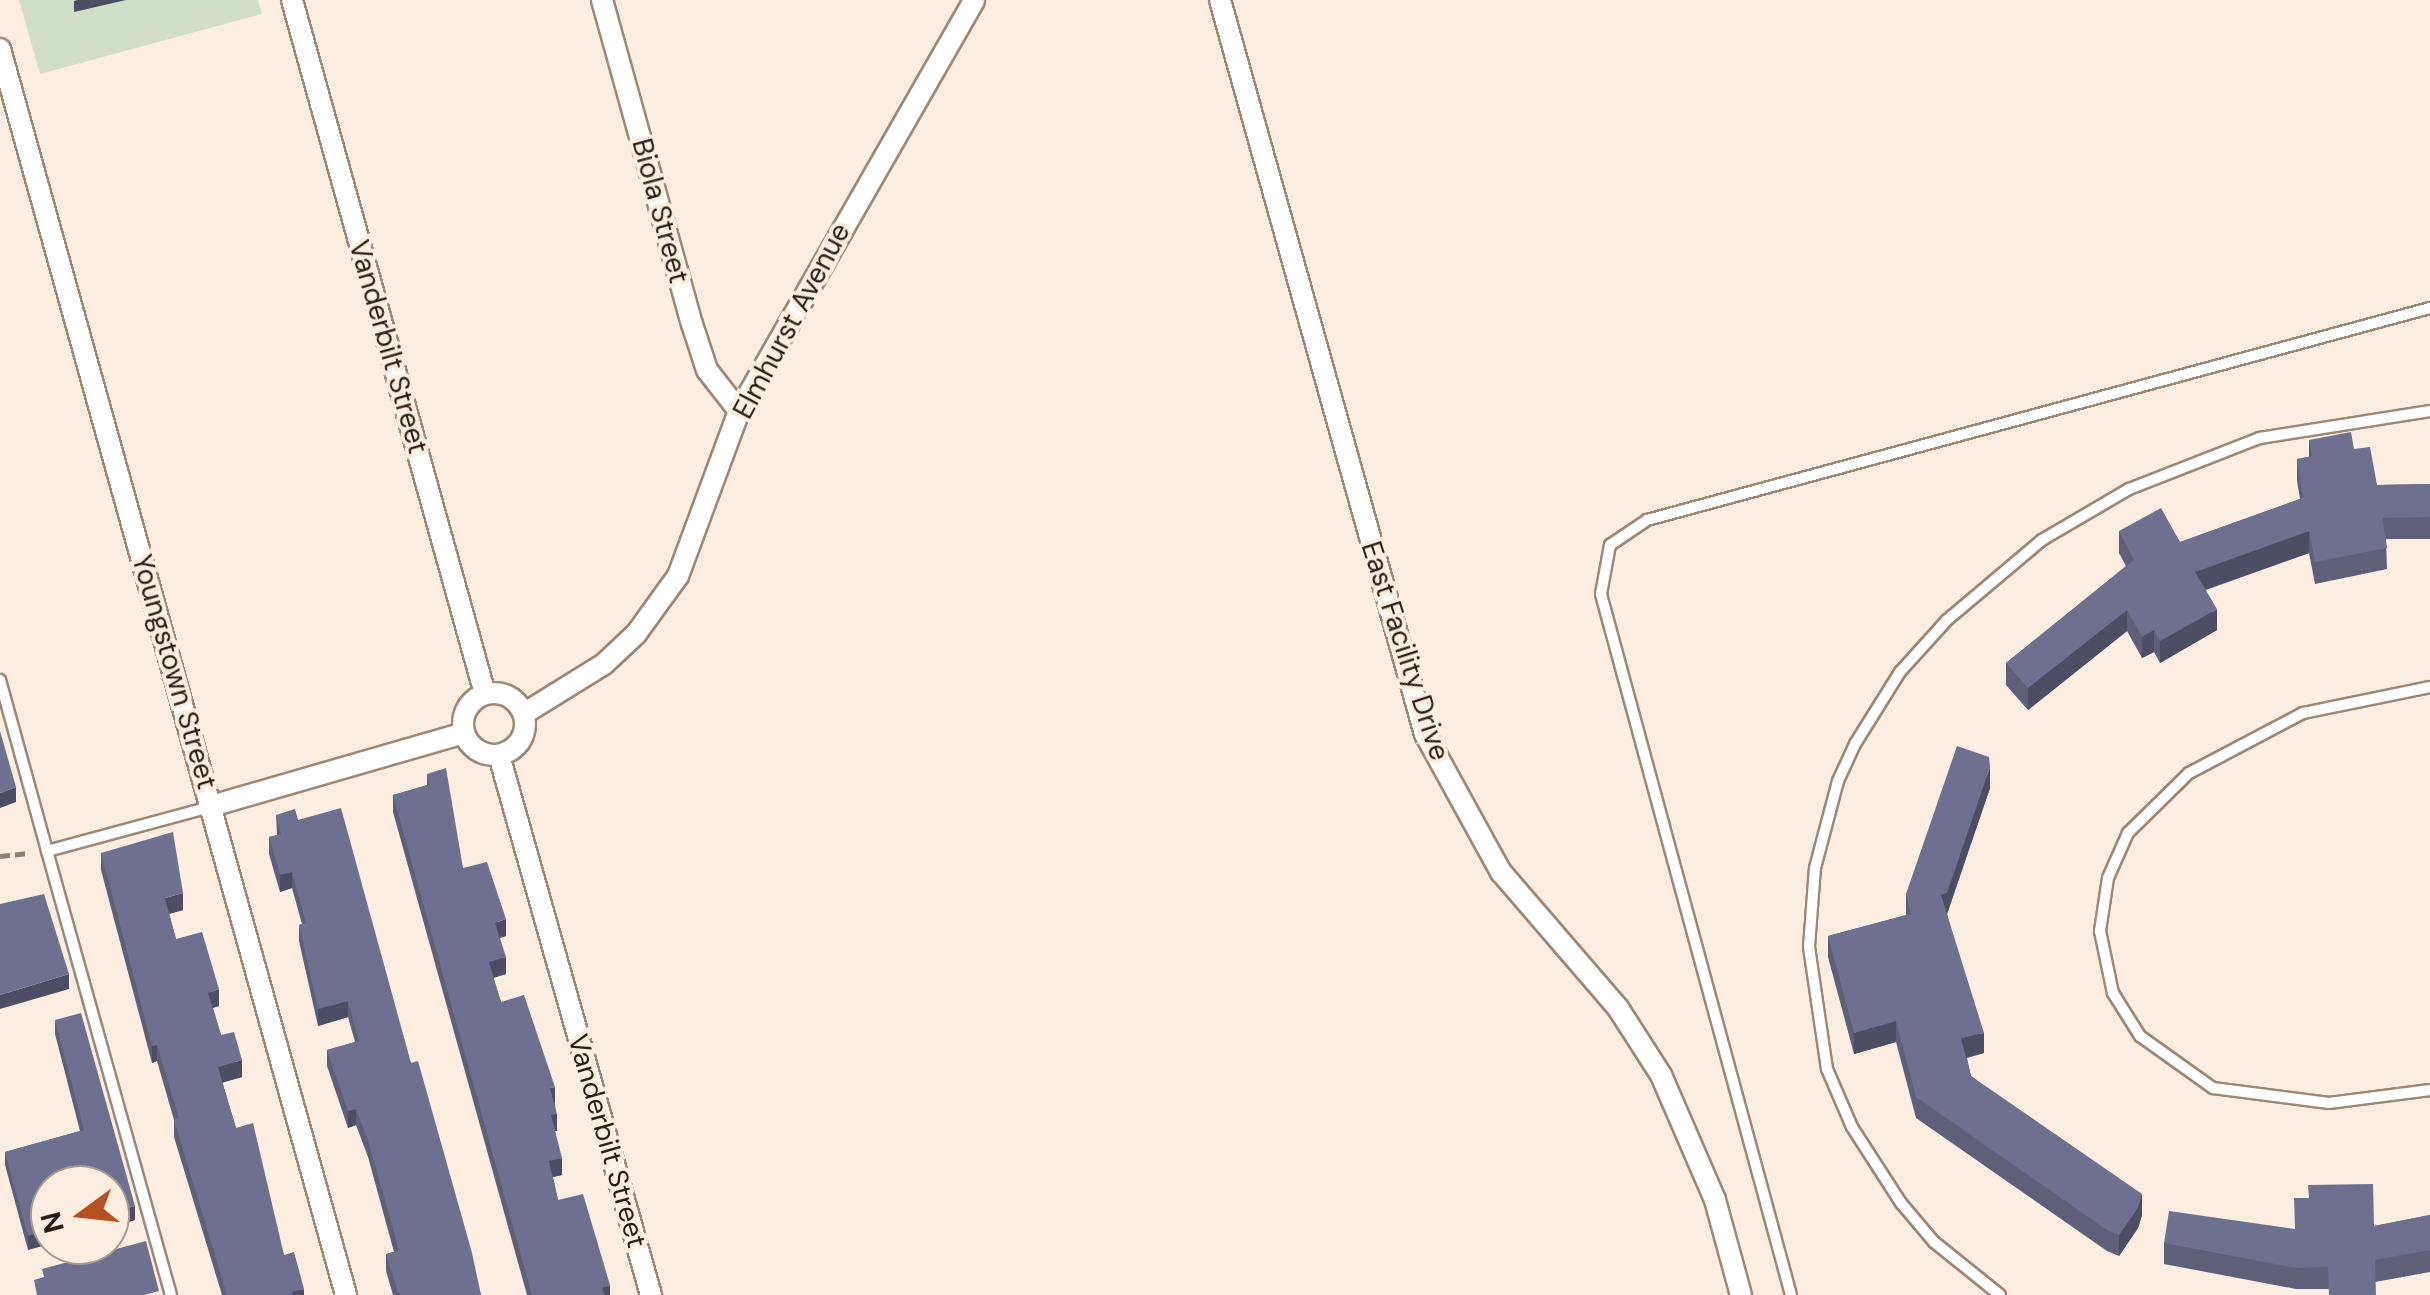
<!DOCTYPE html>
<html>
<head>
<meta charset="utf-8">
<style>
  body { margin:0 }
  #map { position:relative; width:2430px; height:1295px; overflow:hidden; background:#fcede1; font-family:"DM Sans",sans-serif }
  div>[style] { position:absolute }
  .green>* { inset:0; background:#d2dfc7 }
  .path>* { height:5px; margin-top:-2.5px; transform-origin:0; background:repeating-linear-gradient(90deg,#8d8178 0 10px,transparent 0 15px) }
  .roads { filter:drop-shadow(2px 0 #9e8774) drop-shadow(-2px 0 #9e8774) drop-shadow(0 2px #9e8774) drop-shadow(0 -2px #9e8774) }
  .service>* { height:10px; margin:-5px; padding:0 5px; transform-origin:5px; border-radius:5px; background:#fff }
  .minor>* { height:20px; margin:-10px; padding:0 10px; transform-origin:10px; border-radius:10px; background:#fff }
  .minor>.ring { margin:-10px; padding:0; box-sizing:content-box; background:none; border:20px solid #fff; border-radius:50% }
  .wall>* { inset:0; background:#5e607a }
  .shaded-wall>* { inset:0; background:#4c4e63; transform-origin:0 0 }
  .building>* { inset:0; background:#6d708e }
  span { translate:-50% -50%; white-space:nowrap; text-align:center; line-height:1.15; -webkit-text-stroke:8px #fcede1; paint-order:stroke }
  .street-label { font-size:28px; color:#271e16 }
  .north { position:absolute; left:30px; top:1165px; width:100px; height:100px; box-sizing:border-box; background:#fcede1; border:2px solid #a79a90; border-radius:50%; rotate:255deg; font-size:28px; font-weight:700; line-height:40px; text-align:center; color:#271e16 }
  .north::after { content:''; display:block; margin:auto; width:35px; height:45px; background:#b55120; clip-path:polygon(50% 0,100% 100%,50% 72%,0 100%) }
</style>
</head>
<body>
<div id="map">
  <div class="green">
    <i style="clip-path:polygon(19px 0,258px 0,262px 14px,40px 74px)"></i>
  </div>
  <div class="path">
    <i style="left:0;top:856px;width:29px;rotate:-6deg"></i>
  </div>
  <div class="roads">
    <div class="service">
      <i style="left:0;top:680px;width:177px;rotate:74.6deg"></i>
      <i style="left:2430px;top:687px;width:130px;rotate:168.4deg"></i>
      <i style="left:2303px;top:713px;width:129px;rotate:152.2deg"></i>
      <i style="left:2189px;top:773px;width:86px;rotate:135.5deg"></i>
      <i style="left:2128px;top:833px;width:49px;rotate:114deg"></i>
      <i style="left:2108px;top:878px;width:54px;rotate:98.6deg"></i>
      <i style="left:2100px;top:931px;width:63px;rotate:78.2deg"></i>
      <i style="left:2113px;top:993px;width:51px;rotate:57.9deg"></i>
      <i style="left:2140px;top:1036px;width:90px;rotate:35.5deg"></i>
      <i style="left:2213px;top:1088px;width:117px;rotate:7.4deg"></i>
      <i style="left:2329px;top:1103px;width:102px;rotate:-7.3deg"></i>
      <i style="left:171px;top:1295px;width:461px;rotate:-105.6deg"></i>
      <i style="left:47px;top:851px;width:169px;rotate:-15.1deg"></i>
      <i style="left:1791px;top:1295px;width:726px;rotate:-105.17deg"></i>
      <i style="left:1601px;top:594px;width:50px;rotate:-79.6deg"></i>
      <i style="left:1610px;top:545px;width:45px;rotate:-34deg"></i>
      <i style="left:1647px;top:520px;width:811px;rotate:-15.15deg"></i>
      <i style="left:2000px;top:1295px;width:85px;rotate:-141.2deg"></i>
      <i style="left:1934px;top:1242px;width:51px;rotate:-130.2deg"></i>
      <i style="left:1901px;top:1203px;width:90px;rotate:-122.8deg"></i>
      <i style="left:1852px;top:1127px;width:63px;rotate:-113.3deg"></i>
      <i style="left:1827px;top:1069px;width:123px;rotate:-98.4deg"></i>
      <i style="left:1809px;top:947px;width:79px;rotate:-85.7deg"></i>
      <i style="left:1815px;top:868px;width:90px;rotate:-75.2deg"></i>
      <i style="left:1838px;top:781px;width:41px;rotate:-65.3deg"></i>
      <i style="left:1855px;top:744px;width:85px;rotate:-58deg"></i>
      <i style="left:1900px;top:672px;width:70px;rotate:-47.9deg"></i>
      <i style="left:1947px;top:620px;width:124px;rotate:-40.1deg"></i>
      <i style="left:2042px;top:540px;width:101px;rotate:-30.4deg"></i>
      <i style="left:2129px;top:489px;width:141px;rotate:-21.3deg"></i>
      <i style="left:2260px;top:438px;width:172px;rotate:-9deg"></i>
    </div>
    <div class="minor">
      <i style="left:292px;top:0;width:720px;rotate:74.46deg"></i>
      <i style="left:602px;top:0;width:336px;rotate:74.5deg"></i>
      <i style="left:692px;top:324px;width:48px;rotate:71.9deg"></i>
      <i style="left:707px;top:370px;width:52px;rotate:52deg"></i>
      <i style="left:1220px;top:0;width:762px;rotate:74.4deg"></i>
      <i style="left:1425px;top:734px;width:158px;rotate:61.2deg"></i>
      <i style="left:1501px;top:872px;width:179px;rotate:49.3deg"></i>
      <i style="left:1618px;top:1008px;width:80px;rotate:57.3deg"></i>
      <i style="left:1661px;top:1075px;width:136px;rotate:66.6deg"></i>
      <i style="left:1715px;top:1200px;width:98px;rotate:74.7deg"></i>
      <i style="left:0;top:49px;width:1293px;rotate:74.48deg"></i>
      <i class="ring" style="left:463px;top:693px;width:42px;height:42px"></i>
      <i style="left:525px;top:713px;width:93px;rotate:-31.8deg"></i>
      <i style="left:604px;top:664px;width:44px;rotate:-43.2deg"></i>
      <i style="left:636px;top:634px;width:72px;rotate:-54.1deg"></i>
      <i style="left:678px;top:576px;width:176px;rotate:-69.7deg"></i>
      <i style="left:739px;top:411px;width:473px;rotate:-60.2deg"></i>
      <i style="left:499px;top:755px;width:561px;rotate:74.28deg"></i>
      <i style="left:211px;top:806px;width:263px;rotate:-16.1deg"></i>
    </div>
  </div>
  <div class="wall">
    <i style="clip-path:polygon(2309px 440px,2354px 449px,2377px 485px,2430px 484px,2430px 539px,2386px 539px,2387px 569px,2315px 584px,2309px 553px,2206px 590px,2217px 630px,2160px 663px,2154px 652px,2142px 658px,2127px 631px,2028px 710px,2006px 685px,2006px 663px,2126px 566px,2119px 553px,2119px 531px,2180px 542px,2300px 499px,2297px 481px,2297px 459px,2309px 457px)"></i>
    <i style="clip-path:polygon(427px 774px,463px 868px,506px 936px,500px 938px,506px 974px,493px 978px,501px 1002px,555px 1103px,557px 1131px,555px 1131px,562px 1175px,553px 1177px,558px 1200px,610px 1295px,527px 1295px,393px 812px,393px 795px,427px 785px)"></i>
    <i style="clip-path:polygon(1990px 788px,1947px 914px,1984px 1053px,1967px 1058px,1971px 1076px,2142px 1215px,2138px 1228px,2119px 1256px,2107px 1251px,1916px 1118px,1896px 1042px,1854px 1054px,1828px 957px,1828px 936px,1906px 915px,1906px 894px)"></i>
    <i style="clip-path:polygon(276px 815px,298px 820px,411px 1063px,481px 1295px,393px 1295px,386px 1271px,386px 1254px,394px 1252px,368px 1157px,356px 1125px,348px 1128px,327px 1066px,327px 1050px,355px 1042px,348px 1017px,318px 1026px,299px 941px,299px 925px,302px 924px,292px 888px,280px 892px,269px 854px,269px 837px,277px 835px)"></i>
    <i style="clip-path:polygon(101px 853px,183px 910px,169px 914px,176px 939px,219px 1006px,213px 1008px,221px 1035px,242px 1077px,222px 1082px,236px 1128px,284px 1255px,304px 1295px,222px 1295px,174px 1137px,174px 1120px,157px 1061px,152px 1063px,101px 870px)"></i>
    <i style="clip-path:polygon(55px 1020px,135px 1220px,110px 1227px,110px 1185px,28px 1250px,5px 1165px,5px 1152px,80px 1131px,55px 1034px)"></i>
    <i style="clip-path:polygon(2430px 1215px,2430px 1272px,2375px 1282px,2328px 1289px,2296px 1289px,2164px 1264px,2164px 1243px,2294px 1229px,2374px 1226px)"></i>
  </div>
  <div class="shaded-wall">
    <i style="clip-path:polygon(78px 0,126px 0,74px 12px,74px 1px)"></i>
    <i style="clip-path:polygon(2309px 531px,2309px 553px,2195px 593px,2195px 572px)"></i>
    <i style="clip-path:polygon(2217px 609px,2217px 630px,2160px 663px,2160px 641px)"></i>
    <i style="clip-path:polygon(2127px 610px,2127px 631px,2028px 710px,2028px 688px)"></i>
    <i style="clip-path:polygon(2154px 630px,2154px 652px,2142px 658px,2142px 637px)"></i>
    <i style="clip-path:polygon(1990px 767px,1990px 788px,1947px 914px,1941px 895px)"></i>
    <i style="clip-path:polygon(16px 787px,16px 802px,0 808px,0 793px)"></i>
    <i style="clip-path:polygon(292px 872px,292px 888px,280px 892px,280px 875px)"></i>
    <i style="clip-path:polygon(183px 893px,183px 910px,165px 915px,165px 898px)"></i>
    <i style="clip-path:polygon(506px 919px,506px 936px,495px 939px,495px 923px)"></i>
    <i style="clip-path:polygon(506px 957px,506px 974px,489px 979px,489px 962px)"></i>
    <i style="clip-path:polygon(69px 974px,69px 989px,0 1009px,0 995px)"></i>
    <i style="clip-path:polygon(219px 989px,219px 1006px,208px 1009px,208px 993px)"></i>
    <i style="clip-path:polygon(348px 1001px,348px 1017px,318px 1026px,318px 1009px)"></i>
    <i style="clip-path:polygon(1896px 1021px,1896px 1042px,1854px 1054px,1854px 1033px)"></i>
    <i style="clip-path:polygon(1984px 1033px,1984px 1053px,1961px 1059px,1961px 1038px)"></i>
    <i style="clip-path:polygon(157px 1045px,157px 1061px,152px 1063px,152px 1046px)"></i>
    <i style="clip-path:polygon(242px 1060px,242px 1077px,218px 1084px,218px 1067px)"></i>
    <i style="clip-path:polygon(555px 1087px,555px 1103px,550px 1105px,550px 1088px)"></i>
    <i style="clip-path:polygon(356px 1109px,356px 1125px,348px 1128px,348px 1111px)"></i>
    <i style="left:557px;top:1114px;width:17px;height:6px;rotate:90deg"></i>
    <i style="clip-path:polygon(562px 1158px,562px 1175px,549px 1178px,549px 1161px)"></i>
    <i style="clip-path:polygon(2142px 1194px,2142px 1215px,2138px 1228px,2119px 1256px,2119px 1235px)"></i>
    <i style="clip-path:polygon(135px 1206px,135px 1220px,110px 1227px,110px 1213px)"></i>
    <i style="clip-path:polygon(50px 1230px,50px 1244px,28px 1250px,28px 1236px)"></i>
    <i style="clip-path:polygon(610px 1285px,610px 1295px,602px 1295px,602px 1288px)"></i>
    <i style="clip-path:polygon(304px 1289px,304px 1295px,292px 1295px,292px 1292px)"></i>
  </div>
  <div class="building">
    <i style="clip-path:polygon(2351px 432px,2354px 449px,2370px 447px,2377px 485px,2430px 484px,2430px 517px,2382px 518px,2387px 548px,2315px 562px,2309px 531px,2195px 572px,2217px 609px,2160px 641px,2154px 630px,2142px 637px,2127px 610px,2028px 688px,2006px 663px,2134px 560px,2119px 531px,2161px 508px,2180px 542px,2303px 498px,2297px 459px,2312px 456px,2309px 440px)"></i>
    <i style="clip-path:polygon(0 731px,16px 787px,0 793px)"></i>
    <i style="clip-path:polygon(1957px 746px,1989px 757px,1990px 767px,1947px 893px,1941px 895px,1984px 1033px,1961px 1038px,1971px 1076px,2142px 1194px,2138px 1208px,2119px 1235px,2107px 1230px,1916px 1097px,1896px 1021px,1854px 1033px,1828px 936px,1911px 914px,1906px 894px)"></i>
    <i style="clip-path:polygon(446px 768px,463px 868px,487px 862px,506px 919px,495px 923px,506px 957px,489px 962px,501px 1002px,524px 995px,555px 1087px,550px 1088px,557px 1114px,551px 1115px,562px 1158px,549px 1161px,558px 1200px,583px 1194px,610px 1285px,602px 1288px,605px 1295px,532px 1295px,393px 795px,429px 785px,427px 774px)"></i>
    <i style="clip-path:polygon(341px 808px,411px 1063px,418px 1061px,472px 1253px,481px 1295px,399px 1295px,393px 1276px,386px 1254px,399px 1250px,368px 1140px,356px 1109px,348px 1111px,327px 1050px,359px 1041px,348px 1001px,318px 1009px,299px 925px,306px 923px,292px 872px,280px 875px,269px 837px,281px 834px,276px 815px,295px 809px,298px 820px)"></i>
    <i style="clip-path:polygon(173px 832px,183px 893px,165px 898px,176px 939px,202px 932px,219px 989px,208px 993px,221px 1035px,234px 1032px,242px 1060px,218px 1067px,236px 1128px,253px 1123px,284px 1255px,294px 1252px,304px 1289px,292px 1292px,293px 1295px,227px 1295px,174px 1120px,179px 1118px,157px 1045px,152px 1046px,101px 853px)"></i>
    <i style="clip-path:polygon(44px 894px,69px 974px,0 995px,0 904px)"></i>
    <i style="clip-path:polygon(81px 1013px,135px 1206px,110px 1213px,110px 1185px,50px 1185px,50px 1230px,28px 1236px,5px 1152px,84px 1130px,55px 1020px)"></i>
    <i style="clip-path:polygon(2373px 1184px,2374px 1226px,2430px 1215px,2430px 1250px,2375px 1260px,2376px 1295px,2329px 1295px,2328px 1267px,2296px 1268px,2164px 1243px,2169px 1211px,2295px 1229px,2294px 1198px,2309px 1198px,2308px 1185px)"></i>
    <i style="clip-path:polygon(146px 1241px,159px 1291px,144px 1295px,37px 1295px,34px 1280px,44px 1277px,42px 1269px)"></i>
  </div>
  <div class="street-label">
    <span style="left:660px;top:211px;rotate:75deg">Biola Street</span>
    <span style="left:792px;top:321px;rotate:-62deg">Elmhurst Avenue</span>
    <span style="left:388px;top:347px;rotate:74deg">Vanderbilt Street</span>
    <span style="left:1405px;top:651px;rotate:72deg">East Facility Drive</span>
    <span style="left:174px;top:672px;rotate:74deg">Youngstown Street</span>
    <span style="left:607px;top:1141px;rotate:74deg">Vanderbilt Street</span>
  </div>
  <div class="north">N</div>
</div>
</body>
</html>
